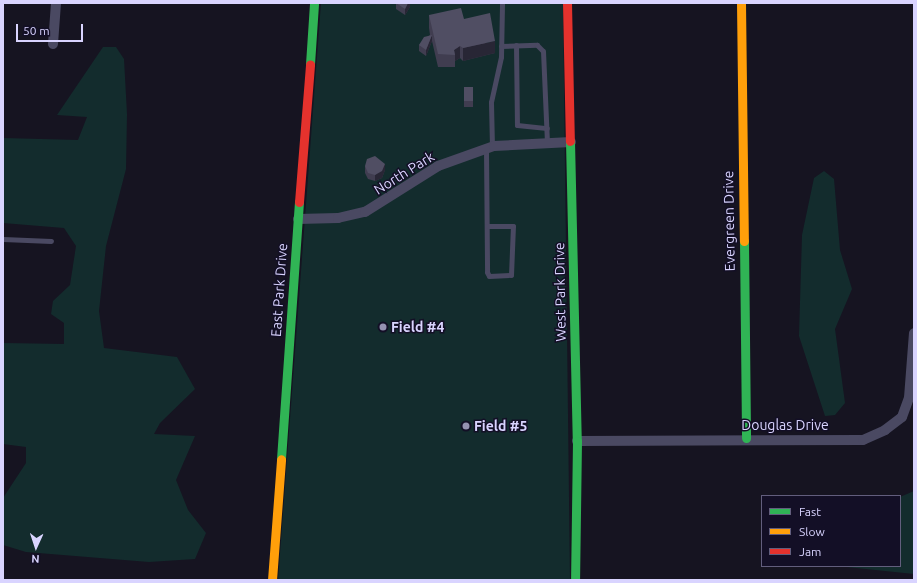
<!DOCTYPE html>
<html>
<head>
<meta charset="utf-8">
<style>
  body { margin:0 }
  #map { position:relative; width:917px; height:583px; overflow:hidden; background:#161421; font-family:Ubuntu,sans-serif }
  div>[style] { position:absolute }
  .green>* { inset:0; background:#132c2d }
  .lane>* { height:5px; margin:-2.5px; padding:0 2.5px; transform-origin:2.5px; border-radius:2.5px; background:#4a4962 }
  .street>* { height:10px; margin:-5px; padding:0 5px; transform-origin:5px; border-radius:5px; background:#4a4962 }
  .fast>* { height:9px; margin:-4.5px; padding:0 4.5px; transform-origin:4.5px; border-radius:4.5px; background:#30b455 }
  .slow>* { height:9px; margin:-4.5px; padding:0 4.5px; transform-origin:4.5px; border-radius:4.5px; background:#ff9f0a }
  .jam>* { height:9px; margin:-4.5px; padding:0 4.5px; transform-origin:4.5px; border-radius:4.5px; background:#e5322d }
  .wall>* { inset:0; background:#403d50; transform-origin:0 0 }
  .shaded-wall>* { inset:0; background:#282635 }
  .building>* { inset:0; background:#504e63; transform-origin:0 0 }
  .dots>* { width:11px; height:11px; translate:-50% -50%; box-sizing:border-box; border:2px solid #130f26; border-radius:50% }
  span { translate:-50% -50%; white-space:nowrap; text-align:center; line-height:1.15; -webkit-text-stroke:3px #130f26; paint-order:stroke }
  .street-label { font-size:14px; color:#d9d4ff }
  .poi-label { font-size:14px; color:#d9d4ff; font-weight:700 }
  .left { translate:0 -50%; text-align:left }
  .frame { position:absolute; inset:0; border:4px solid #d9d4ff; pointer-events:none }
  .legend { position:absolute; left:761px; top:495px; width:140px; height:72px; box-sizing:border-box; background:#130f26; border:1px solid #625e7d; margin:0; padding:5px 7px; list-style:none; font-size:12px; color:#d9d4ff }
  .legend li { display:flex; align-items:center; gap:8px; height:20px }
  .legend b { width:20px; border:1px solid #625e7d }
  .north { position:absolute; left:16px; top:527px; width:40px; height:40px; -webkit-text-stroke:3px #130f26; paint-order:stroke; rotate:183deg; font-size:11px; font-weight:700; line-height:16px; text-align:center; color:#d9d4ff }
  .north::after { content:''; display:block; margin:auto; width:14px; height:18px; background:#d9d4ff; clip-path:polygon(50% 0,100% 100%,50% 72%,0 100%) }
  .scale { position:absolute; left:16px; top:24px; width:67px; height:18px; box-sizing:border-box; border:2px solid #d9d4ff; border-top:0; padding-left:5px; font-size:12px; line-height:14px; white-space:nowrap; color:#d9d4ff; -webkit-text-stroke:3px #130f26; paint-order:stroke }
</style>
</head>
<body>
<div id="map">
  <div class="green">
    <i style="clip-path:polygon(321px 3px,563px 3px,570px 580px,278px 580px)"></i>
    <i style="clip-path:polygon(103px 47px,116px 47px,124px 59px,127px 114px,126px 169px,106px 246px,99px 311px,104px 348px,177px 357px,195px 389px,160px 423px,154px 434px,195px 436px,176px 480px,188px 510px,206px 533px,195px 559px,149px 562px,26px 552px,3px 545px,3px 498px,26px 463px,26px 447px,3px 444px,3px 343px,64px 344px,64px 323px,51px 314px,53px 301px,70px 285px,76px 246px,64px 228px,3px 223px,3px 138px,78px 140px,87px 117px,57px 115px)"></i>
    <i style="clip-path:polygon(824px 171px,834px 179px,840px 250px,852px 289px,835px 329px,845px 403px,835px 415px,825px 416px,799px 336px,802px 235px,814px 178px)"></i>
    <i style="clip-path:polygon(914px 491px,914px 574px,837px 566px,900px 566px,900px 497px)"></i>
  </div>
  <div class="lane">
    <i style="left:516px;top:45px;width:80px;rotate:89.3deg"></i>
    <i style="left:517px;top:125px;width:30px;rotate:6deg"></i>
    <i style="left:501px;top:46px;width:36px;rotate:-2deg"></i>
    <i style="left:537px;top:45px;width:8px;rotate:45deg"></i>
    <i style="left:543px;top:51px;width:93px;rotate:87.5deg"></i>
    <i style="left:492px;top:147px;width:45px;rotate:-91.3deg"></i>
    <i style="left:491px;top:102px;width:46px;rotate:-77.5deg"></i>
    <i style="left:501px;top:57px;width:54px;rotate:-88.9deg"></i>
    <i style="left:486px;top:149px;width:123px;rotate:89.5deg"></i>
    <i style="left:487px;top:272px;width:4px;rotate:63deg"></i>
    <i style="left:489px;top:276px;width:22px;rotate:-3deg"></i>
    <i style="left:511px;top:275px;width:49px;rotate:-87.7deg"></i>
    <i style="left:513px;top:226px;width:26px;rotate:180deg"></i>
    <i style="left:3px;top:239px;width:48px;rotate:2.4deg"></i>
  </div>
  <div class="street">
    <i style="left:53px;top:44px;width:41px;rotate:-85.8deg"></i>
    <i style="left:298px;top:219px;width:40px;rotate:-1.4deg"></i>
    <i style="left:338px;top:218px;width:28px;rotate:-13deg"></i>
    <i style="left:365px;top:212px;width:86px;rotate:-32.2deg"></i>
    <i style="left:438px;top:166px;width:59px;rotate:-19.7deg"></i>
    <i style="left:494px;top:146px;width:77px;rotate:-3deg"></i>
    <i style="left:577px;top:441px;width:286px;rotate:-0.2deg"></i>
    <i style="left:863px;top:440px;width:24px;rotate:-24deg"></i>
    <i style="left:885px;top:430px;width:21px;rotate:-37deg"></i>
    <i style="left:902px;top:417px;width:20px;rotate:-70deg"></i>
    <i style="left:909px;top:398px;width:65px;rotate:-85.6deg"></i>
  </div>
  <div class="fast">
    <i style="left:310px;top:64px;width:61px;rotate:-86.2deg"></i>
    <i style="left:570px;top:141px;width:300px;rotate:88.7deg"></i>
    <i style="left:577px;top:441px;width:139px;rotate:90.8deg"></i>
    <i style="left:744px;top:241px;width:197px;rotate:89.4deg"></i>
    <i style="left:281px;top:459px;width:258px;rotate:-86deg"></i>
  </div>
  <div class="slow">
    <i style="left:741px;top:3px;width:238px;rotate:89.3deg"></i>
    <i style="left:272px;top:580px;width:121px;rotate:-85.7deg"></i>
  </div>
  <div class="jam">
    <i style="left:567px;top:3px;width:138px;rotate:88.8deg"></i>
    <i style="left:299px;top:202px;width:138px;rotate:-85.4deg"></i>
  </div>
  <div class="wall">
    <i style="clip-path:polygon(396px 3px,410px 3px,410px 7px,405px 15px,396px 9px)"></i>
    <i style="clip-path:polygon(429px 15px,464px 19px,495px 53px,463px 61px,460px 58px,455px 61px,455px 67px,438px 67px,432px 41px,426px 56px,419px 51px,419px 45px,430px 35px,429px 28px)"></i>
    <i style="left:473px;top:87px;width:20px;height:9px;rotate:90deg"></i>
    <i style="clip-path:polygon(365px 166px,385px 170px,382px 178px,375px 181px,368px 179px,365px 173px)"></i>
  </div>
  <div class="shaded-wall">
    <i style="clip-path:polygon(408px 3px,410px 3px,410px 7px,405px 15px,405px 9px)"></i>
    <i style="clip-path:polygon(432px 35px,432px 41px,426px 56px,426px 50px)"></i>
    <i style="clip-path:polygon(495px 41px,495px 53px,463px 61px,463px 48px)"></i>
    <i style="clip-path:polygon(460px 46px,460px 58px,455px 61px,455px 55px,454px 50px)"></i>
    <i style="clip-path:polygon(385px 164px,385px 170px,382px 178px,375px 181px,375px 175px)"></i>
  </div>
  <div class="building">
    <i style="clip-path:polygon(396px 3px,408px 3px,405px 9px)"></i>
    <i style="clip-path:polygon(461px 8px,464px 19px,490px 13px,495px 41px,463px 48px,460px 46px,454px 50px,455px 55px,438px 54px,429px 15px)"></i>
    <i style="clip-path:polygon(432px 35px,426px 50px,419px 45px,424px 37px)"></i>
    <i style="left:473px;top:87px;width:14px;height:9px;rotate:90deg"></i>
    <i style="clip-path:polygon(375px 156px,385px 164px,382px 171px,375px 175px,368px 173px,365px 166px,367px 159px)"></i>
  </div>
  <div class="dots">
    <i style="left:383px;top:327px;background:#9591b1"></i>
    <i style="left:466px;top:426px;background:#9591b1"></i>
  </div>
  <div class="street-label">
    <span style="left:404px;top:173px;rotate:-32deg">North Park</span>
    <span style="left:729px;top:221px;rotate:-91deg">Evergreen Drive</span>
    <span style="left:279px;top:290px;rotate:-86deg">East Park Drive</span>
    <span style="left:560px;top:292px;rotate:-91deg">West Park Drive</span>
    <span style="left:785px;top:425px">Douglas Drive</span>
  </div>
  <div class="poi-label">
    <span class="left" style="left:391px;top:327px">Field #4</span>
    <span class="left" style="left:474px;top:426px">Field #5</span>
  </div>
  <div class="frame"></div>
  <ul class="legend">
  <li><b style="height:5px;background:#30b455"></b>Fast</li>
  <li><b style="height:5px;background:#ff9f0a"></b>Slow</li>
  <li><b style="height:5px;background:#e5322d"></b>Jam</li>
  </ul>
  <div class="north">N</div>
  <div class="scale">50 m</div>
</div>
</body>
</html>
